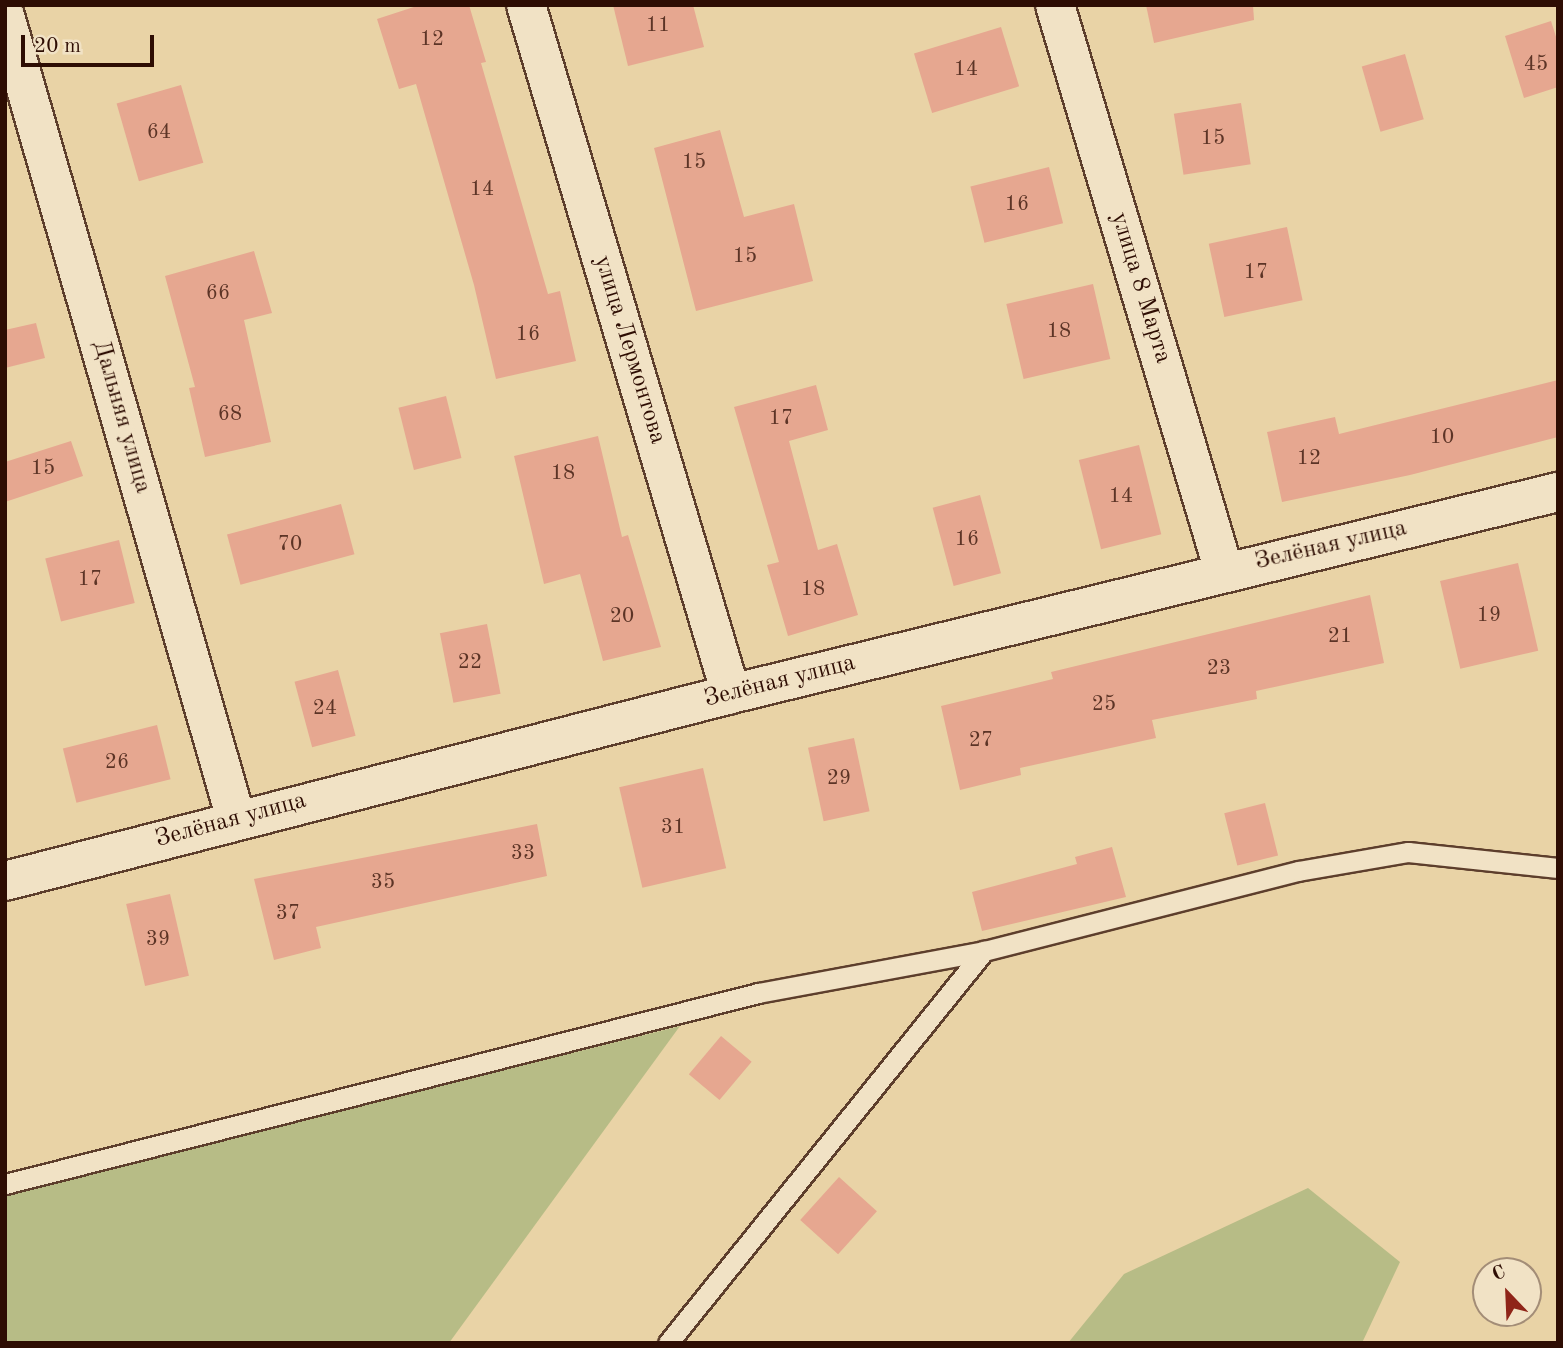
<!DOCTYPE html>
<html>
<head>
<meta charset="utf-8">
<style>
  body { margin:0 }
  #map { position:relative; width:1563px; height:1348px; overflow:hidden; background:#e9d3a6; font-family:"Old Standard TT",serif }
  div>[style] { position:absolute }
  .green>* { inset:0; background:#b7bc86 }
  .building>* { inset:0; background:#e6a790; transform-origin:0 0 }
  .roads { filter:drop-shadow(2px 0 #5d3e2c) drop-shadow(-2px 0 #5d3e2c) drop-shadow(0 2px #5d3e2c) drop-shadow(0 -2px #5d3e2c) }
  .service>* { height:19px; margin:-9.5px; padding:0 9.5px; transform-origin:9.5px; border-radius:9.5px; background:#f1e2c5 }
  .minor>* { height:38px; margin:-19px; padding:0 19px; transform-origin:19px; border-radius:19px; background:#f1e2c5 }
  span { translate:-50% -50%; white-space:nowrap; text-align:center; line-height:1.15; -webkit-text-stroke:7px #f1e2c5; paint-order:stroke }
  .number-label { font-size:21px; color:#5c3426 }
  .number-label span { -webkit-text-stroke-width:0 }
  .street-label { font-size:24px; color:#2e0d03 }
  .frame { position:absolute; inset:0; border:7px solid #2e0d03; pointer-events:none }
  .north { position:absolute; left:1472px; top:1257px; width:70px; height:70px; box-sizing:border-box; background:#f1e2c5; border:2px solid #a38d77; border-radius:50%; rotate:337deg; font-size:19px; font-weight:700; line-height:28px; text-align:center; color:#2e0d03 }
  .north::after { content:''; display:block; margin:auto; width:24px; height:32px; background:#8f2418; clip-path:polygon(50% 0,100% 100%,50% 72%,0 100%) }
  .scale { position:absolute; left:21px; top:35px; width:133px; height:32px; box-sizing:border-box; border:4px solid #2e0d03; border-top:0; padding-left:9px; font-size:21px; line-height:24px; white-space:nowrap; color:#2e0d03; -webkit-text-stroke:5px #f1e2c5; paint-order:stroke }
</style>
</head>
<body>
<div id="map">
  <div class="green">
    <i style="clip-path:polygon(680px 1026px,449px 1343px,5px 1343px,5px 1195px)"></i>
    <i style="clip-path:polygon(1308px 1188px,1400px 1262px,1362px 1343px,1068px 1343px,1124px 1274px)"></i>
  </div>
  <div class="building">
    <i style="clip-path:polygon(420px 5px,469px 5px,486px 62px,481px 63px,548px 294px,560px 291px,576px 361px,496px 379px,474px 285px,416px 84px,399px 89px,377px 19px)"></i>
    <i style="clip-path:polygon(613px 5px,693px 5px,704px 47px,628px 66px)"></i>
    <i style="clip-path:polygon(1146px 5px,1253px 5px,1254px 20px,1154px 43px)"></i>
    <i style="clip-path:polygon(1551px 21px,1558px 43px,1558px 87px,1524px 98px,1505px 36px)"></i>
    <i style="left:1001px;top:27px;width:62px;height:91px;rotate:73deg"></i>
    <i style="left:1405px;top:54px;width:68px;height:45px;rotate:74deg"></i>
    <i style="left:181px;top:85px;width:81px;height:67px;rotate:74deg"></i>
    <i style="left:1241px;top:103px;width:62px;height:68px;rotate:81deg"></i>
    <i style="clip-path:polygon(720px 130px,744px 217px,794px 204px,813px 281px,696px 311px,654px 148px)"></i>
    <i style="left:1049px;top:167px;width:58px;height:81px;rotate:76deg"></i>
    <i style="left:1287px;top:227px;width:75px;height:80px;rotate:78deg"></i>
    <i style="clip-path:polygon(254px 251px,272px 313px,244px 320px,271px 442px,205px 457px,189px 388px,195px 387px,165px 276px)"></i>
    <i style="left:1093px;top:284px;width:77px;height:89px;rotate:77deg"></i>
    <i style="clip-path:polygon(36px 323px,45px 358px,5px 368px,5px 330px)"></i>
    <i style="clip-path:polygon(1558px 380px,1558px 437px,1410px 475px,1282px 502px,1267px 432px,1335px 417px,1339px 434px)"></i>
    <i style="clip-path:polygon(816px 385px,828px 430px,789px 441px,818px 550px,837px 544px,858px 615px,788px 636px,767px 565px,779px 562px,734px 407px)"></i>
    <i style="left:446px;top:396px;width:64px;height:49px;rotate:76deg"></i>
    <i style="clip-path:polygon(598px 436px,622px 537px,628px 535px,661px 647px,603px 661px,580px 574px,544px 584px,514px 456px)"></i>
    <i style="clip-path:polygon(71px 441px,83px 476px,5px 502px,5px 462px)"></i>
    <i style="left:1139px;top:445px;width:92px;height:62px;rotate:76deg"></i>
    <i style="left:980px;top:495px;width:81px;height:49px;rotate:75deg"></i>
    <i style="left:341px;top:504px;width:52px;height:118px;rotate:75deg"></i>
    <i style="left:119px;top:540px;width:65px;height:76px;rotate:76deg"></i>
    <i style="left:1518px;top:563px;width:90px;height:80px;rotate:77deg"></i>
    <i style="clip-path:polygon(1370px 595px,1384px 663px,1256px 691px,1257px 699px,1152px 720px,1156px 738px,1020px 768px,1021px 775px,960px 790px,941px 706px,1053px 679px,1051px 672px)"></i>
    <i style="left:487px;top:624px;width:71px;height:48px;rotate:79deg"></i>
    <i style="left:338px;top:670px;width:68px;height:45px;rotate:75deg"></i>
    <i style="left:157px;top:725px;width:56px;height:97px;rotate:76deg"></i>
    <i style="left:854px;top:738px;width:75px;height:47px;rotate:78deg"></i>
    <i style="left:703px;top:768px;width:103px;height:86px;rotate:77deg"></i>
    <i style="left:1265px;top:803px;width:54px;height:42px;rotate:76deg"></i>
    <i style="clip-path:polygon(537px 824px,547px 876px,316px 927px,321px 948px,274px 960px,254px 879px)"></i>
    <i style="clip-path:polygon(1112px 847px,1126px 897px,982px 931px,972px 892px,1077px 864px,1075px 857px)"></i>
    <i style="left:170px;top:894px;width:84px;height:45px;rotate:77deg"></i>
    <i style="left:721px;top:1036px;width:40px;height:50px;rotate:40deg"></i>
    <i style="left:839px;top:1177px;width:51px;height:58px;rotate:42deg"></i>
  </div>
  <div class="roads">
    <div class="service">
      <i style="left:5px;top:1184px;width:777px;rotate:-14.23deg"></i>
      <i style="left:758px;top:993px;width:230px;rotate:-10.5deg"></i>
      <i style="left:984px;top:951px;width:324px;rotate:-14.3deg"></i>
      <i style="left:1298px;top:871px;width:112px;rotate:-9.8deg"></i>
      <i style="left:1408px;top:852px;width:151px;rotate:6.1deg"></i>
      <i style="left:668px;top:1343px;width:504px;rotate:-51.13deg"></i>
    </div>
    <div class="minor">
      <i style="left:526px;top:5px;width:719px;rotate:73.43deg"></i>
      <i style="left:1055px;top:5px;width:591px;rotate:73.38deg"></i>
      <i style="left:5px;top:16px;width:836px;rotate:73.95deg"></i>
      <i style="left:5px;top:881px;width:750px;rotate:-14.44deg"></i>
      <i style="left:731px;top:694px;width:851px;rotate:-13.73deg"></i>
    </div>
  </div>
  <div class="number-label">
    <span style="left:658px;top:26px">11</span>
    <span style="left:432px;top:40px">12</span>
    <span style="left:1536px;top:65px">45</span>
    <span style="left:966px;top:70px">14</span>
    <span style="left:159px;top:133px">64</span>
    <span style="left:1213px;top:139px">15</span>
    <span style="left:694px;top:163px">15</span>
    <span style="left:482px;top:190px">14</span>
    <span style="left:1017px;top:205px">16</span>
    <span style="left:745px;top:257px">15</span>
    <span style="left:1256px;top:273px">17</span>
    <span style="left:218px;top:294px">66</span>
    <span style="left:1059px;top:332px">18</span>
    <span style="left:528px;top:335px">16</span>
    <span style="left:230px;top:415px">68</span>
    <span style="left:781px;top:419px">17</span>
    <span style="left:1442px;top:438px">10</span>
    <span style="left:1309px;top:459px">12</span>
    <span style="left:43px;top:469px">15</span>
    <span style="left:563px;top:474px">18</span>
    <span style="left:1121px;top:497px">14</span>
    <span style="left:967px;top:540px">16</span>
    <span style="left:290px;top:545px">70</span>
    <span style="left:90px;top:580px">17</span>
    <span style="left:813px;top:590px">18</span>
    <span style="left:1489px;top:616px">19</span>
    <span style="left:622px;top:617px">20</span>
    <span style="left:1340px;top:637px">21</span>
    <span style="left:470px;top:663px">22</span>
    <span style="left:1219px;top:669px">23</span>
    <span style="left:1104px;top:705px">25</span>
    <span style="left:325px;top:709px">24</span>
    <span style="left:981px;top:741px">27</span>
    <span style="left:117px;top:763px">26</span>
    <span style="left:839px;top:779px">29</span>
    <span style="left:673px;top:828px">31</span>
    <span style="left:523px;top:854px">33</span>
    <span style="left:383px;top:883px">35</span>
    <span style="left:288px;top:914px">37</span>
    <span style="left:158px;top:940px">39</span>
  </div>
  <div class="street-label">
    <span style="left:1140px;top:288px;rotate:73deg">улица 8 Марта</span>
    <span style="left:629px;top:350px;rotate:73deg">улица Лермонтова</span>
    <span style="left:121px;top:417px;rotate:74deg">Дальняя улица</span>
    <span style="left:1331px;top:546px;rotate:-13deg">Зелёная улица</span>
    <span style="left:780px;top:682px;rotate:-14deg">Зелёная улица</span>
    <span style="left:231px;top:821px;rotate:-15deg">Зелёная улица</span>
  </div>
  <div class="frame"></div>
  <div class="north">С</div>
  <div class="scale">20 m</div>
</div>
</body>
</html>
